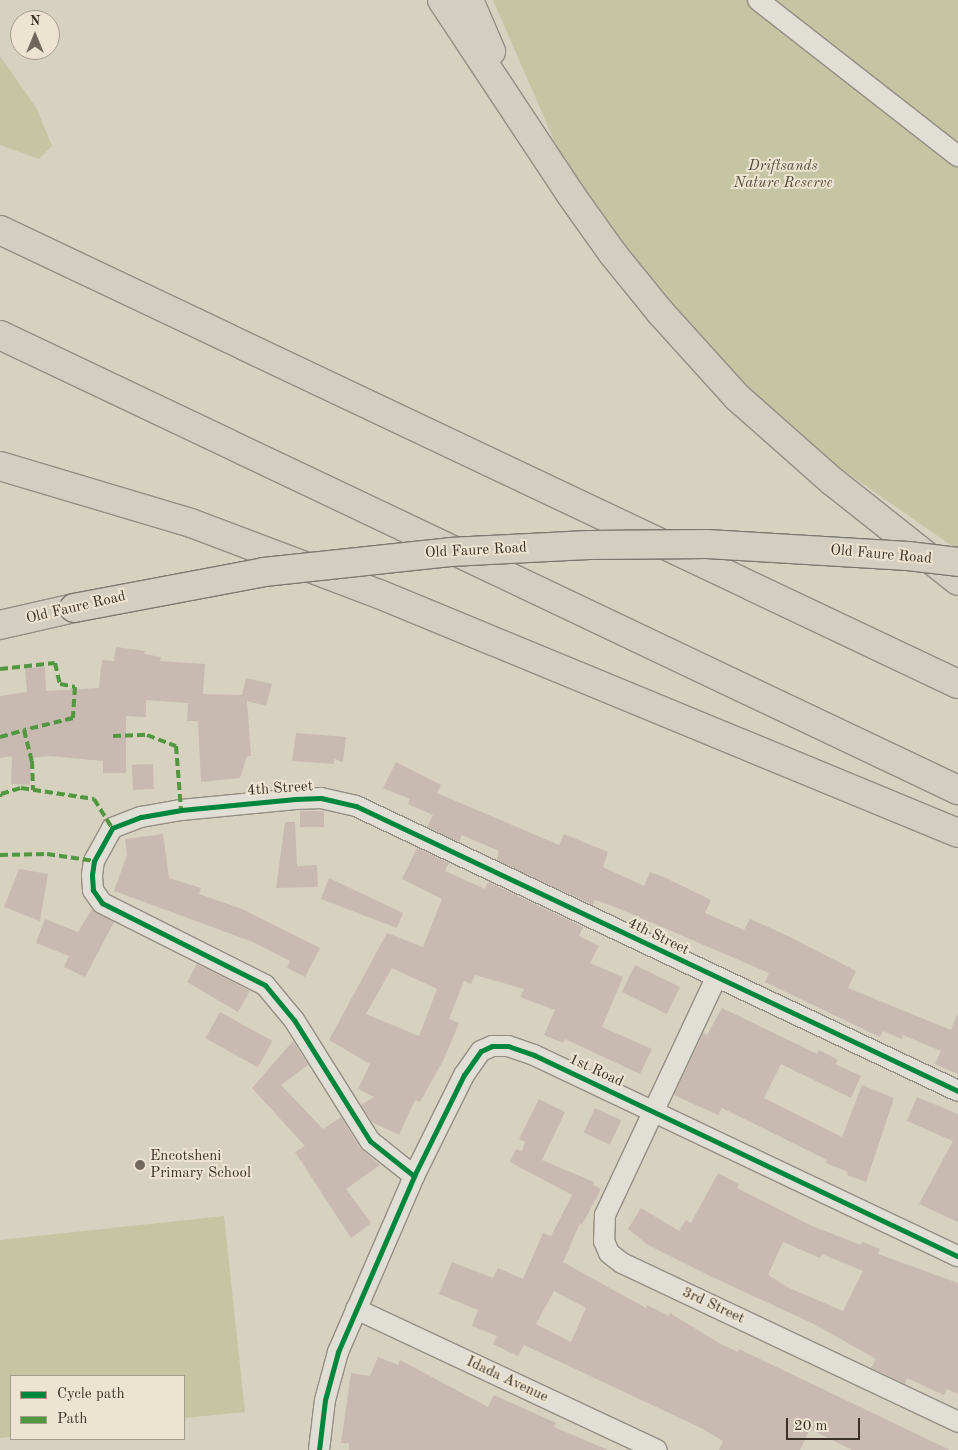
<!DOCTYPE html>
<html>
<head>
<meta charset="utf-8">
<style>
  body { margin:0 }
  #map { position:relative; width:958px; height:1450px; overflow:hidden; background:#d7d1c0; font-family:"Old Standard TT",serif }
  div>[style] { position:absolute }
  .green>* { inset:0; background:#c5c5a3 }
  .building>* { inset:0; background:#c8bab0; transform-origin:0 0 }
  .roads { filter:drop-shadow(1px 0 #938e84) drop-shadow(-1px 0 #938e84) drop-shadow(0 1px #938e84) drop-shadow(0 -1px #938e84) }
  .street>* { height:20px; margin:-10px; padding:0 10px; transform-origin:10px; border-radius:10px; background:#e1ded5 }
  .primary>* { height:28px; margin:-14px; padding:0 14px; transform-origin:14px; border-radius:14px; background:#d4cec1 }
  .highway>* { height:28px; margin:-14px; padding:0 14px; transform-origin:14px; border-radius:14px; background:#d4cec1 }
  .bridges { filter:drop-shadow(1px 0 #7d786f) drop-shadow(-1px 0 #7d786f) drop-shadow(0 1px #7d786f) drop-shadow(0 -1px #7d786f) }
  .primary-bridge>* { height:28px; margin:-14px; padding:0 14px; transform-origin:14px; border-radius:14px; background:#d4cec1 }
  .quiet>* { height:4px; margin-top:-2px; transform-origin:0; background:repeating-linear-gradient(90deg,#50973f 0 8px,transparent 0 12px) }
  .cycleway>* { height:5px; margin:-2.5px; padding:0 2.5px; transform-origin:2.5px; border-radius:2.5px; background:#00873e }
  .dots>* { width:14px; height:14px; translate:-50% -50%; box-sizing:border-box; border:2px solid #ece4d0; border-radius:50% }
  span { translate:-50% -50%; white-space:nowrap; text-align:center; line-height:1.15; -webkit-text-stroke:4px #ece4d0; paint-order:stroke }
  .park-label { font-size:15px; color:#534c3b; font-style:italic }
  .street-label { font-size:15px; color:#3a3027 }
  .poi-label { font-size:15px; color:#3a3027 }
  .left { translate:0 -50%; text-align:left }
  .legend { position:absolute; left:10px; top:1375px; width:175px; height:65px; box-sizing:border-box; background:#ece4d0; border:1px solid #a59c8c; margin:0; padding:6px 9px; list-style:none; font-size:15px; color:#3a3027 }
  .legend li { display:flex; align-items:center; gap:10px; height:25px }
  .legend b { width:25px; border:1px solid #a59c8c }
  .north { position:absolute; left:10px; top:10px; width:50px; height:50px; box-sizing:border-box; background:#ece4d0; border:1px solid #a59c8c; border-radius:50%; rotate:0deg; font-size:14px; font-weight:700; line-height:20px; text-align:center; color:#3a3027 }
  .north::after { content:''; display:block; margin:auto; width:18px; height:22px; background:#71685d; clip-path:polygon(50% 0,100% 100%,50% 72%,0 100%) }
  .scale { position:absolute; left:786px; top:1418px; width:74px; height:22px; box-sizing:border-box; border:2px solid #3a3027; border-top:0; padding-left:6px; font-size:15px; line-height:18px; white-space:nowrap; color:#3a3027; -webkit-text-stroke:4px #ece4d0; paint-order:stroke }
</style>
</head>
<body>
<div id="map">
  <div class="green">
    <i style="clip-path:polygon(493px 0,958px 0,958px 550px,759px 412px,587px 216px)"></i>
    <i style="clip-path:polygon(0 56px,37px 109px,52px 146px,39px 159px,0 145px)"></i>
    <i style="clip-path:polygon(224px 1216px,245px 1412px,184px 1418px,184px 1376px,11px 1376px,11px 1437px,0 1438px,0 1240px)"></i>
  </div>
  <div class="building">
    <i style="clip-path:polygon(116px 647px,145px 651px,144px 654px,161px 657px,160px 661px,205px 664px,203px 694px,242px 695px,246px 678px,272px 684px,266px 706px,247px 701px,251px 756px,247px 756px,240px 778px,201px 782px,198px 721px,187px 721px,188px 703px,146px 700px,146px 717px,126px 716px,126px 773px,103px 773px,103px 761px,49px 756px,31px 758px,30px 785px,11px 784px,12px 756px,0 758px,0 696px,27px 692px,25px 668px,45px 667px,46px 691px,99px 688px,102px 660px,114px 661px)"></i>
    <i style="clip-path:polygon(296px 733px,346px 737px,343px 762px,334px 759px,334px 764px,292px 761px)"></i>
    <i style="clip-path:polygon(396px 762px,441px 785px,437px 793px,559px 845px,564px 834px,608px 852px,603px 867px,644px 886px,650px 872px,666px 878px,711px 900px,705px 913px,744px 930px,750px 919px,788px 936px,856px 971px,848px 988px,951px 1030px,958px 1013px,958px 1074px,935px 1064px,941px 1051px,903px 1035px,902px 1039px,883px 1031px,880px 1037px,765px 982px,769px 973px,620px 909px,595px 900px,593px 905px,497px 860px,499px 851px,462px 835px,459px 842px,427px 827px,433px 815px,408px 804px,410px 799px,383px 788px)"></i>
    <i style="left:153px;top:764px;width:25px;height:21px;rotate:88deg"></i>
    <i style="left:300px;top:811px;width:24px;height:16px"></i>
    <i style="clip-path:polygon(285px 822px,295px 822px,297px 866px,317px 865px,318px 887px,276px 888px)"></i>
    <i style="clip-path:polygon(163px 834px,169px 878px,201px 888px,199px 894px,242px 909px,320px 948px,305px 977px,287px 968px,290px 961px,253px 942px,114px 891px,127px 855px,125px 839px)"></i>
    <i style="clip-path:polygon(evenodd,417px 848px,449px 863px,445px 871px,485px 889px,488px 882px,583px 927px,579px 936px,599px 946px,590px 963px,623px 977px,602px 1027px,652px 1049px,640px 1074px,565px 1039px,563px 1043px,544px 1035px,555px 1010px,520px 997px,524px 989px,475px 975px,471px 984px,464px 981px,449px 1019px,459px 1023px,444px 1059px,420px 1102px,415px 1100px,399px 1135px,372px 1122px,361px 1105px,374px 1097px,358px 1089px,370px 1064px,329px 1040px,387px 933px,423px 947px,442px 899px,402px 879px,417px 848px,392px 968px,437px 989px,419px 1036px,366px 1014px,392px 968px)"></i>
    <i style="clip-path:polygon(19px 869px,48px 874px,40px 921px,4px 907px)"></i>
    <i style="clip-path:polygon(329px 878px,403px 913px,397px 928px,321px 899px)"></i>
    <i style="clip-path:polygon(92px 909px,114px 922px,85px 977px,64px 967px,69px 956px,36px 943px,45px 919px,78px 932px)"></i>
    <i style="clip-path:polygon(197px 964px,250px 991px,238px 1012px,187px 982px)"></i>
    <i style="left:635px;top:965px;width:50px;height:30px;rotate:26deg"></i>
    <i style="clip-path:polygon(722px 1008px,817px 1054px,819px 1050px,838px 1060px,835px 1064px,861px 1076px,851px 1098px,781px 1064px,764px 1098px,842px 1137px,862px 1085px,894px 1098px,866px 1182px,847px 1175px,848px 1172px,826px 1163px,827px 1160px,722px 1108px,718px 1115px,674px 1095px,703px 1033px,707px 1035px)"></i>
    <i style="left:220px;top:1012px;width:60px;height:30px;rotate:29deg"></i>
    <i style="clip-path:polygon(293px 1041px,308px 1065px,281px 1085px,323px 1129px,341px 1117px,360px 1148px,380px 1165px,346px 1189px,371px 1223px,351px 1238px,295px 1152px,305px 1146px,252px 1088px)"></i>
    <i style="clip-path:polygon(917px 1097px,958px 1114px,958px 1222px,919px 1204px,953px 1141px,907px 1121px)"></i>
    <i style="clip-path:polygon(evenodd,539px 1099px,565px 1112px,542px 1160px,594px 1182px,593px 1185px,601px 1189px,582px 1225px,580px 1223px,563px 1262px,646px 1308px,647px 1305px,669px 1316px,670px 1313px,717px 1342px,738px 1352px,739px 1349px,950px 1450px,852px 1450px,810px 1429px,800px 1450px,719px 1450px,723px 1441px,701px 1428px,524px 1345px,518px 1356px,493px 1344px,497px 1336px,472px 1326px,478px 1310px,439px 1294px,452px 1262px,493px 1278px,498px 1268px,523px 1279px,543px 1233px,551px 1236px,572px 1195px,510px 1162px,516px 1149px,522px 1151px,525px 1142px,519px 1139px,539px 1099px,554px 1291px,586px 1308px,571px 1342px,536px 1324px,554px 1291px)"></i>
    <i style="left:595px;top:1108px;width:29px;height:27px;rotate:25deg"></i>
    <i style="clip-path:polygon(evenodd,718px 1173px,739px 1184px,737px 1188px,812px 1226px,861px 1245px,863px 1242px,880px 1249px,878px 1254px,958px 1283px,958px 1394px,947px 1389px,944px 1395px,907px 1378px,905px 1384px,871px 1368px,876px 1359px,816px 1325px,710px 1276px,648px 1245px,628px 1229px,641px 1208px,679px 1231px,686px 1220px,691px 1223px,718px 1173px,783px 1242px,820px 1258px,822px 1254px,863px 1271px,843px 1311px,789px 1288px,768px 1275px,783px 1242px)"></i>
    <i style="clip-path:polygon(378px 1357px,398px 1365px,400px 1360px,488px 1407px,494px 1395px,556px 1423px,554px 1427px,608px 1450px,349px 1450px,349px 1443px,341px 1443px,351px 1373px,370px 1376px)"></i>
  </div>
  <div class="roads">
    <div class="street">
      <i style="left:758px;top:0;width:254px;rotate:38deg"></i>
      <i style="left:716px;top:978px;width:262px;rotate:115.1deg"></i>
      <i style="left:605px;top:1215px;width:26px;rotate:92deg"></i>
      <i style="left:604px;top:1241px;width:13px;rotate:67deg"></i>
      <i style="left:609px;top:1253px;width:16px;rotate:38deg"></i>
      <i style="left:622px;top:1263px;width:372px;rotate:25.3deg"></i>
      <i style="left:414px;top:1176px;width:56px;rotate:-141.5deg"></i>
      <i style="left:370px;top:1141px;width:143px;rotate:-122.1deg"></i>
      <i style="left:294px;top:1020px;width:45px;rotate:-129.6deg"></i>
      <i style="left:265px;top:985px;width:182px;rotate:-153.3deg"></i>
      <i style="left:102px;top:903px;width:16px;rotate:-125deg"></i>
      <i style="left:93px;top:890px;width:15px;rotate:-94deg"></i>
      <i style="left:92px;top:875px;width:14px;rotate:-82deg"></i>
      <i style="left:94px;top:861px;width:38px;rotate:-61deg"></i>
      <i style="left:112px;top:828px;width:31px;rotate:-21deg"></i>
      <i style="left:141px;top:817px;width:41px;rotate:-9.9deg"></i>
      <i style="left:181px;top:810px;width:115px;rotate:-5.5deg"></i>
      <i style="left:295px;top:799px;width:26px;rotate:-2deg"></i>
      <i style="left:321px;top:798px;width:36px;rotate:13deg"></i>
      <i style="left:356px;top:806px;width:666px;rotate:25.33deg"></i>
      <i style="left:356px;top:1309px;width:332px;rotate:25.1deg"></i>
      <i style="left:319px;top:1450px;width:50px;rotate:-83.2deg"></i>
      <i style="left:325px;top:1400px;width:50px;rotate:-74.8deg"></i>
      <i style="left:338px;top:1352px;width:192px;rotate:-66.6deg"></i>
      <i style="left:414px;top:1176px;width:113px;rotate:-63.7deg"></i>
      <i style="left:464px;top:1075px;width:29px;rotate:-55deg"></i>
      <i style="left:481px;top:1051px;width:12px;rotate:-24deg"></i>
      <i style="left:492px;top:1046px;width:16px"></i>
      <i style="left:508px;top:1046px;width:28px;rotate:19deg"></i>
      <i style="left:534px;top:1055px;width:469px;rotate:25.4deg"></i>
    </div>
    <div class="primary">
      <i style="left:0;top:625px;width:76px;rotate:-12.9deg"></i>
    </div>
    <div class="highway">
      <i style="left:442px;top:0;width:234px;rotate:56.5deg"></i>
      <i style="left:571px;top:195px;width:72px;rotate:54.6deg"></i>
      <i style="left:613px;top:254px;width:76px;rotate:50.9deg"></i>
      <i style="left:661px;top:313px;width:113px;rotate:47.9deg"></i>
      <i style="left:737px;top:397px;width:127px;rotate:41.5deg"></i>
      <i style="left:832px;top:481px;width:161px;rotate:38.4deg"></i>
      <i style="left:469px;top:0;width:56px;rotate:66.7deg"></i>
      <i style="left:0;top:230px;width:1060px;rotate:25.36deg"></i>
      <i style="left:0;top:335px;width:1061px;rotate:25.41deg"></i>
      <i style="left:0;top:466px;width:199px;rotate:16.6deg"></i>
      <i style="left:191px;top:523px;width:201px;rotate:20.7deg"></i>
      <i style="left:379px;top:594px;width:626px;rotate:22.43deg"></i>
    </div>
  </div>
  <div class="bridges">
    <div class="primary-bridge">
      <i style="left:74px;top:608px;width:193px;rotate:-10.7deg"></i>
      <i style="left:264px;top:572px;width:187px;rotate:-6.1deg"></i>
      <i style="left:450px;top:552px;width:140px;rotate:-2.9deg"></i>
      <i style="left:590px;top:545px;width:117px;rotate:-0.5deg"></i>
      <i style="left:707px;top:544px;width:201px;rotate:3.4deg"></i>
      <i style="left:908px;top:556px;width:50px;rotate:6.8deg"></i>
    </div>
  </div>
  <div class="quiet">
    <i style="left:0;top:669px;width:55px;rotate:-6.2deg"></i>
    <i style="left:55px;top:663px;width:22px;rotate:77deg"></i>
    <i style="left:60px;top:684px;width:15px;rotate:11deg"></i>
    <i style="left:75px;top:687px;width:31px;rotate:94deg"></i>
    <i style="left:73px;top:718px;width:50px;rotate:166.2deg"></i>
    <i style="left:113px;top:736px;width:34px;rotate:-2deg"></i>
    <i style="left:147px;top:735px;width:31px;rotate:21deg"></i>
    <i style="left:176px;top:746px;width:64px;rotate:85.5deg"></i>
    <i style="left:0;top:737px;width:25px;rotate:-16deg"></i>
    <i style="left:24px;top:730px;width:32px;rotate:76deg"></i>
    <i style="left:32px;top:761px;width:29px;rotate:88deg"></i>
    <i style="left:0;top:797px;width:3px;rotate:-72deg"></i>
    <i style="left:1px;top:794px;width:21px;rotate:-17deg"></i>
    <i style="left:21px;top:788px;width:74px;rotate:8.6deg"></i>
    <i style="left:94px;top:799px;width:34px;rotate:58deg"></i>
    <i style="left:0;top:855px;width:47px;rotate:-1.2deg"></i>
    <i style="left:47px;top:854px;width:48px;rotate:8.5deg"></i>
  </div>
  <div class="cycleway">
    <i style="left:414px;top:1176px;width:56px;rotate:-141.5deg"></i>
    <i style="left:370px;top:1141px;width:143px;rotate:-122.1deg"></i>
    <i style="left:294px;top:1020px;width:45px;rotate:-129.6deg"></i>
    <i style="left:265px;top:985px;width:182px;rotate:-153.3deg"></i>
    <i style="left:102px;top:903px;width:16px;rotate:-125deg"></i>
    <i style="left:93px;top:890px;width:15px;rotate:-94deg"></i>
    <i style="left:92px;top:875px;width:14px;rotate:-82deg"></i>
    <i style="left:94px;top:861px;width:38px;rotate:-61deg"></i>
    <i style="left:112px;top:828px;width:31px;rotate:-21deg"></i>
    <i style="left:141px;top:817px;width:41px;rotate:-9.9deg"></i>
    <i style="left:181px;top:810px;width:115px;rotate:-5.5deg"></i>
    <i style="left:295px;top:799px;width:26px;rotate:-2deg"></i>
    <i style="left:321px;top:798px;width:36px;rotate:13deg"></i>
    <i style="left:356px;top:806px;width:666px;rotate:25.33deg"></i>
    <i style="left:319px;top:1450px;width:50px;rotate:-83.2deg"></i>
    <i style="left:325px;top:1400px;width:50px;rotate:-74.8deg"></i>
    <i style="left:338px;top:1352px;width:192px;rotate:-66.6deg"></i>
    <i style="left:414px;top:1176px;width:113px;rotate:-63.7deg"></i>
    <i style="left:464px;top:1075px;width:29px;rotate:-55deg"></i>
    <i style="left:481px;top:1051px;width:12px;rotate:-24deg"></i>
    <i style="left:492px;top:1046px;width:16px"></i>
    <i style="left:508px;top:1046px;width:28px;rotate:19deg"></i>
    <i style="left:534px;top:1055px;width:469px;rotate:25.4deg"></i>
  </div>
  <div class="dots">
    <i style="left:140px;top:1165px;background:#71685d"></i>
  </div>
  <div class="park-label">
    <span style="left:783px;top:175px">Driftsands<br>Nature Reserve</span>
  </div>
  <div class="street-label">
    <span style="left:476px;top:551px;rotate:-3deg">Old Faure Road</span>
    <span style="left:881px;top:555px;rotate:5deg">Old Faure Road</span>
    <span style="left:76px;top:608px;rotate:-13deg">Old Faure Road</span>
    <span style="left:280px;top:789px;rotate:-4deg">4th Street</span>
    <span style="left:658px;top:937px;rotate:26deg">4th Street</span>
    <span style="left:596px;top:1071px;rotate:25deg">1st Road</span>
    <span style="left:713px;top:1306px;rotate:25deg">3rd Street</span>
    <span style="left:507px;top:1380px;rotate:25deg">Idada Avenue</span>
  </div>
  <div class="poi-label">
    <span class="left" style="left:150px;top:1165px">Encotsheni<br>Primary School</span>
  </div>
  <ul class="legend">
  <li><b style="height:6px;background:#00873e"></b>Cycle path</li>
  <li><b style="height:6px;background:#50973f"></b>Path</li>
  </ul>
  <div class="north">N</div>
  <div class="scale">20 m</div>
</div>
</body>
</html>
